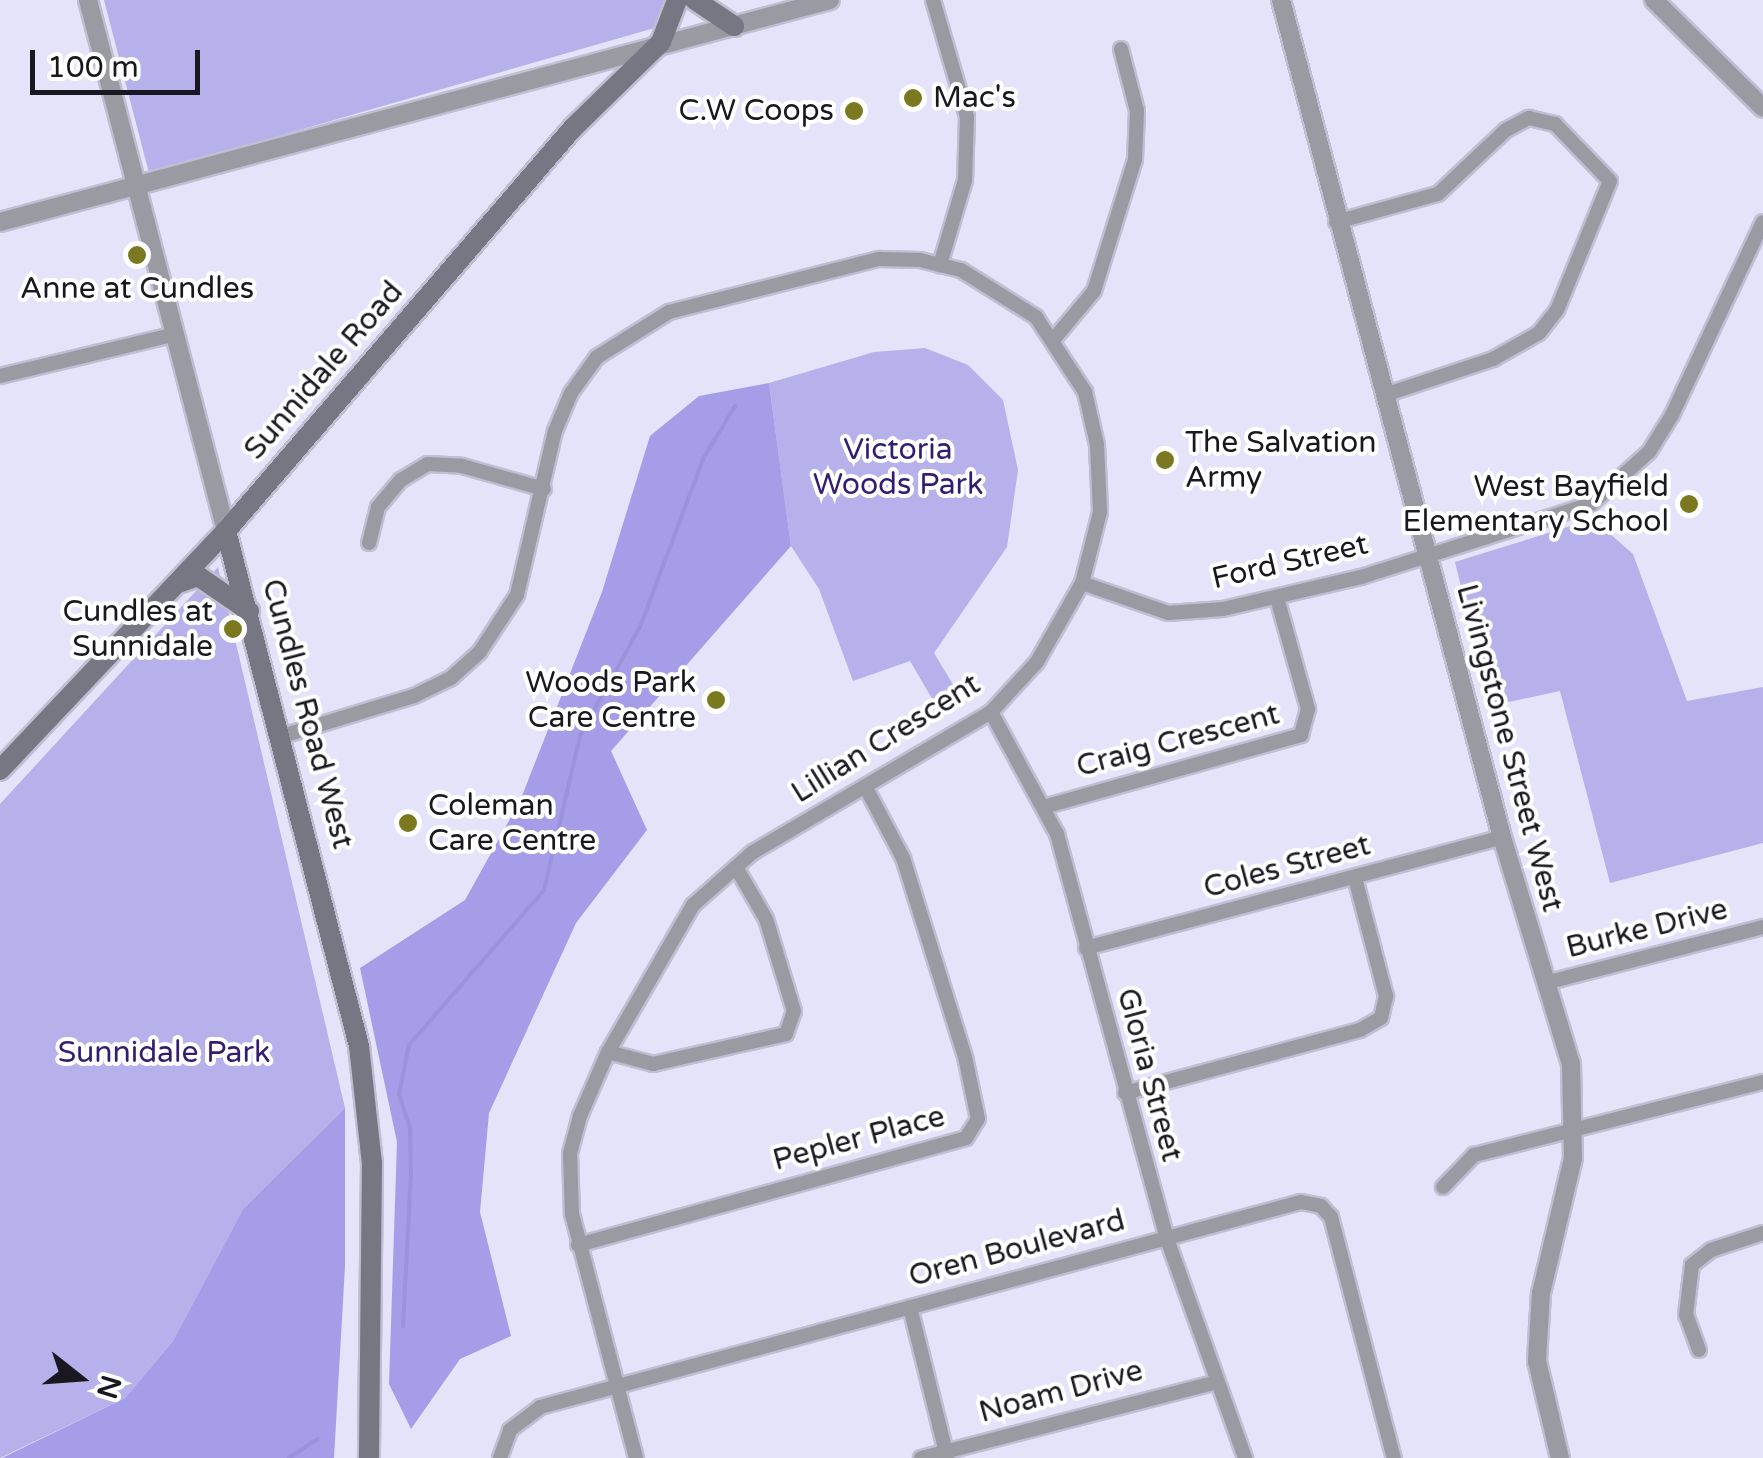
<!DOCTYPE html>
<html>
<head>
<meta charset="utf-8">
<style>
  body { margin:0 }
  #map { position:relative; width:1763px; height:1458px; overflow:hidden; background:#e4e3f9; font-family:"Varela Round",sans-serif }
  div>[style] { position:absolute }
  .green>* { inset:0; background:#b6b0eb }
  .forest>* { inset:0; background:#a59de7 }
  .stream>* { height:4px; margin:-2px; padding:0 2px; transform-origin:2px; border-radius:2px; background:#9a92db }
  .roads { filter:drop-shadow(2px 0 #bfbed2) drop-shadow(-2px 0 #bfbed2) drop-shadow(0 2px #bfbed2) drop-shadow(0 -2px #bfbed2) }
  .minor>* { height:14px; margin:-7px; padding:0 7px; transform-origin:7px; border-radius:7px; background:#9a9aa3 }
  .tertiary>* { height:18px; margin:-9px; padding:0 9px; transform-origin:9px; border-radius:9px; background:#9a9aa3 }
  .secondary>* { height:20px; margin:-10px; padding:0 10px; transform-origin:10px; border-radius:10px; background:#777683 }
  .dots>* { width:28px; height:28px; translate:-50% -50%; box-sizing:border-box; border:5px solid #fff; border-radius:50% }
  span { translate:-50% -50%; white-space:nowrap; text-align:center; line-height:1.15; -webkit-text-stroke:8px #fff; paint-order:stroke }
  .poi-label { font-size:30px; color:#191820 }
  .left { translate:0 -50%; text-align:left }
  .right { translate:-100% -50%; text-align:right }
  .street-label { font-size:30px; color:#191820 }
  .park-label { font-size:30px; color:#331c71 }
  .north { position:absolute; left:30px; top:1328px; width:100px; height:100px; -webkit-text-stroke:8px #fff; paint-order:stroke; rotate:107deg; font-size:28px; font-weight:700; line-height:40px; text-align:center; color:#191820 }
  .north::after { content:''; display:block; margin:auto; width:35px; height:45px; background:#191820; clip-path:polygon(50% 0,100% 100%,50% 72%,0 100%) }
  .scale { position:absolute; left:30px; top:50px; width:170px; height:45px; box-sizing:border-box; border:5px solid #191820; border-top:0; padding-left:12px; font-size:30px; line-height:35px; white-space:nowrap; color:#191820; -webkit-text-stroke:8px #fff; paint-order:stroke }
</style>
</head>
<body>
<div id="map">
  <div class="green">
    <i style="clip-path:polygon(104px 0,668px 0,658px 27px,149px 173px)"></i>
    <i style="clip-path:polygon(925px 348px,968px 365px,1003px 400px,1018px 470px,1007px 547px,934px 653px,963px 701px,941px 714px,910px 661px,853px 681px,819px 589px,791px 546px,769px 383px,874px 352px)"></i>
    <i style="clip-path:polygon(1593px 519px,1633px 554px,1687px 701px,1763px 687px,1763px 843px,1610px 883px,1560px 691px,1490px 706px,1455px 562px)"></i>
    <i style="clip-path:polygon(218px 567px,345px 1108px,243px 1209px,173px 1341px,125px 1398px,0 1458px,0 804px)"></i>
  </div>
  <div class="forest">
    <i style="clip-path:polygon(769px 383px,791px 546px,611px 751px,647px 830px,576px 923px,489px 1113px,480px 1212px,511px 1336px,460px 1359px,411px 1429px,389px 1384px,397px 1142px,360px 968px,465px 900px,520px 801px,602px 592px,650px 436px,699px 396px)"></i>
    <i style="clip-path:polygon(345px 1108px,345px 1266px,334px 1458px,2px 1458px,125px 1398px,173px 1341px,243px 1209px)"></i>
  </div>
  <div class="stream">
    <i style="left:403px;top:1326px;width:151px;rotate:-87deg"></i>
    <i style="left:411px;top:1175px;width:47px;rotate:-91.2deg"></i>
    <i style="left:410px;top:1128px;width:36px;rotate:-108deg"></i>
    <i style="left:399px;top:1094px;width:50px;rotate:-78.5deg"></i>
    <i style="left:409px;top:1045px;width:206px;rotate:-48.9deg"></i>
    <i style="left:544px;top:890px;width:158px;rotate:-76.8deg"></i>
    <i style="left:580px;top:736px;width:124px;rotate:-61.2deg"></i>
    <i style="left:640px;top:627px;width:179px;rotate:-69.4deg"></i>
    <i style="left:703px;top:459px;width:62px;rotate:-58.9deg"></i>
    <i style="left:289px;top:1458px;width:34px;rotate:-34deg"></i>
  </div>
  <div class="roads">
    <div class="minor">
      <i style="left:933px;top:0;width:122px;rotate:73.8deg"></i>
      <i style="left:967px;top:117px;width:63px;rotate:91.8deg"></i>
      <i style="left:965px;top:180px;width:89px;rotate:106.4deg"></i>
      <i style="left:1336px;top:222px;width:106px;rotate:-15.4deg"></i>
      <i style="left:1438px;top:194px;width:93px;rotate:-43.3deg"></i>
      <i style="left:1506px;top:130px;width:26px;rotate:-28deg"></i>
      <i style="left:1529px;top:118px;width:27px;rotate:13deg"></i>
      <i style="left:1555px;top:124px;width:79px;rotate:46deg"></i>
      <i style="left:1610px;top:181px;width:139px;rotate:112.3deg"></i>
      <i style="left:1557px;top:310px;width:29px;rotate:128deg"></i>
      <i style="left:1539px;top:333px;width:53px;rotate:150.5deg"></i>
      <i style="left:1493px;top:359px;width:115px;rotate:161.7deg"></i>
      <i style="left:1054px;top:339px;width:62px;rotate:-50.2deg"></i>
      <i style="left:1094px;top:291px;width:138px;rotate:-72.7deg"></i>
      <i style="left:1135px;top:159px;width:48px;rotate:-87.6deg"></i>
      <i style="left:1137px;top:111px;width:64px;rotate:-104.5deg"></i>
      <i style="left:0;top:376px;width:181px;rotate:-13.4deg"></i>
      <i style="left:369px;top:543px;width:37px;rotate:-76deg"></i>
      <i style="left:378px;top:507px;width:35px;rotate:-50deg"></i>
      <i style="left:401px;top:480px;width:31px;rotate:-31deg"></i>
      <i style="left:428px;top:464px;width:34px;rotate:3deg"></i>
      <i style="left:462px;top:466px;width:85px;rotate:15.7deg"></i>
      <i style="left:1082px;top:583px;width:91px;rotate:19.2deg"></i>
      <i style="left:1168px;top:613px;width:55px;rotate:-4.2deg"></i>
      <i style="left:1223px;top:609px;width:142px;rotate:-13.1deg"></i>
      <i style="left:1361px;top:577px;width:241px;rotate:-17.6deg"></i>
      <i style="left:1591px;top:504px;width:78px;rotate:-41.9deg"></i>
      <i style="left:1649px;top:452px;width:44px;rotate:-58.1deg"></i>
      <i style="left:1672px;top:415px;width:213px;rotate:-64.8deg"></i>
      <i style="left:991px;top:712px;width:139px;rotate:61.6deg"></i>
      <i style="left:1057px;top:834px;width:417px;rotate:74.8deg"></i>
      <i style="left:1166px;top:1236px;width:236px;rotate:70.4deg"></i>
      <i style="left:279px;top:737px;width:141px;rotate:-16.9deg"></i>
      <i style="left:414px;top:696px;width:41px;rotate:-25.9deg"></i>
      <i style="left:451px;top:678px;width:38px;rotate:-42deg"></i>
      <i style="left:479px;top:653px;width:69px;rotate:-56.8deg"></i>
      <i style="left:517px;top:595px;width:168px;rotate:-77deg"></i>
      <i style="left:555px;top:431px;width:41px;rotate:-67.2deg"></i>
      <i style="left:571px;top:393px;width:44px;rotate:-54.2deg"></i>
      <i style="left:597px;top:357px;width:85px;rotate:-32deg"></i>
      <i style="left:669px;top:312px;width:217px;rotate:-14.2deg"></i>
      <i style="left:879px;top:259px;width:41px;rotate:1.4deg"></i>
      <i style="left:920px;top:260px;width:42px;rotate:13.7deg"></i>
      <i style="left:961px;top:270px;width:89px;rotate:32.1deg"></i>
      <i style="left:1036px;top:317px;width:90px;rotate:56.8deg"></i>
      <i style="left:1085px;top:392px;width:54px;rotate:77.2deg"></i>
      <i style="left:1097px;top:445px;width:67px;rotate:87.4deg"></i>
      <i style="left:1100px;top:512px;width:73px;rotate:104.2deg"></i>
      <i style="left:1082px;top:583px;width:91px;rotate:119.7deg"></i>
      <i style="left:1037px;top:662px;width:68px;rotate:132.6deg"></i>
      <i style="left:991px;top:712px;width:276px;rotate:149.5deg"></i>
      <i style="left:753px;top:852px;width:80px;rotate:138.5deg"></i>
      <i style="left:693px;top:905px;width:170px;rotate:120deg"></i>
      <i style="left:608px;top:1052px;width:70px;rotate:113.6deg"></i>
      <i style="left:580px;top:1116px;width:39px;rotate:105deg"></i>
      <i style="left:570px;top:1154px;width:60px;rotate:88.1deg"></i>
      <i style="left:572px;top:1214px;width:252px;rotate:75.3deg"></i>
      <i style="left:1047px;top:806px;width:264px;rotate:-15.6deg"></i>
      <i style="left:1301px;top:735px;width:27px;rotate:-75deg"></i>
      <i style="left:1308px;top:709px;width:115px;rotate:-105.6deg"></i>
      <i style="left:1086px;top:948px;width:431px;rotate:-14.9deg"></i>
      <i style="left:1545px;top:983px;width:225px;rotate:-14.4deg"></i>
      <i style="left:608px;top:1052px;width:47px;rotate:14.9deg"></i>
      <i style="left:653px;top:1064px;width:136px;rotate:-12.7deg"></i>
      <i style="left:786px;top:1034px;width:24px;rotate:-71deg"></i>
      <i style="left:794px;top:1011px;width:96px;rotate:-106.9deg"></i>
      <i style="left:766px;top:919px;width:58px;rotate:-120.1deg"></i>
      <i style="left:1125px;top:1093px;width:243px;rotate:-15deg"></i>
      <i style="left:1360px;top:1030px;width:24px;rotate:-30deg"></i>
      <i style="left:1381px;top:1018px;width:23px;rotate:-77deg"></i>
      <i style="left:1386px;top:996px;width:122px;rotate:-104.7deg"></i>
      <i style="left:1443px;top:1187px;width:45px;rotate:-45.9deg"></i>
      <i style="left:1474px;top:1155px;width:298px;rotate:-14.2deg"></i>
      <i style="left:578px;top:1245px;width:402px;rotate:-15.4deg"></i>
      <i style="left:966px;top:1138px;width:22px;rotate:-58deg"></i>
      <i style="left:978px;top:1119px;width:63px;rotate:-101.8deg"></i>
      <i style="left:965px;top:1057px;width:208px;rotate:-107.3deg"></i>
      <i style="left:903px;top:858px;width:81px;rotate:-117.8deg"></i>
      <i style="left:910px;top:1307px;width:154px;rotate:76.1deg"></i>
      <i style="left:1699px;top:1350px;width:37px;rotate:-110deg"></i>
      <i style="left:1686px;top:1315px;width:50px;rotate:-83.2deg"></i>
      <i style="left:1692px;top:1265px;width:24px;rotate:-38deg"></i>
      <i style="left:1711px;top:1250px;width:55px;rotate:-18.1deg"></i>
      <i style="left:500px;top:1458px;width:30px;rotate:-70deg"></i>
      <i style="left:510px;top:1430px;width:38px;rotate:-37deg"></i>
      <i style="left:540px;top:1407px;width:788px;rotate:-15.08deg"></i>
      <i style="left:1301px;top:1202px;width:20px;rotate:11deg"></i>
      <i style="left:1321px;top:1206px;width:15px;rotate:48deg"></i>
      <i style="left:1331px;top:1217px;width:249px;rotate:75.4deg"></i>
      <i style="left:921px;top:1458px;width:305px;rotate:-14.4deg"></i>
    </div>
    <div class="tertiary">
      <i style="left:88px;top:0;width:549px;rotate:75.43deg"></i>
      <i style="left:1281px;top:0;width:866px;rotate:75.21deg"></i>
      <i style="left:1502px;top:837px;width:237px;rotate:73.1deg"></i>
      <i style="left:1571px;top:1064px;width:94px;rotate:88.8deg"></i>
      <i style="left:1573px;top:1158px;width:139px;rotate:103.3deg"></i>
      <i style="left:1541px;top:1293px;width:68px;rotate:93.4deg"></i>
      <i style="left:1537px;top:1361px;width:100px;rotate:76.7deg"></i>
      <i style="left:1654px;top:0;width:153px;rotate:44.7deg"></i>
      <i style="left:0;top:222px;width:859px;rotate:-14.97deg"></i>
    </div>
    <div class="secondary">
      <i style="left:695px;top:0;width:47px;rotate:33.7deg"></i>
      <i style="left:226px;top:531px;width:532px;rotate:75.52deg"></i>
      <i style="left:359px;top:1046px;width:118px;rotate:83.7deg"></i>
      <i style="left:372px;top:1163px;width:295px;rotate:90.6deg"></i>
      <i style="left:181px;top:582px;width:18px;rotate:-19deg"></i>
      <i style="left:198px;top:576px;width:62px;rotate:34.5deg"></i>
      <i style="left:0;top:770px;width:329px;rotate:-46.6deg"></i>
      <i style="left:226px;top:531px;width:530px;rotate:-49.28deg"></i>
      <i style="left:572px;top:129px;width:124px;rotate:-44.3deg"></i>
      <i style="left:661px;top:42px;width:45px;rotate:-69.1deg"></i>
    </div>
  </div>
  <div class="dots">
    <i style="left:913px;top:98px;background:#7a7920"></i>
    <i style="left:854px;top:111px;background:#7a7920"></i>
    <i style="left:137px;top:255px;background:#7a7920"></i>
    <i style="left:1165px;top:460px;background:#7a7920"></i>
    <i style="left:1689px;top:504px;background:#7a7920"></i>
    <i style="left:233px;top:629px;background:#7a7920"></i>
    <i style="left:716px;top:700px;background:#7a7920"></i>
    <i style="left:408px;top:823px;background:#7a7920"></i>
  </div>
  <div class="poi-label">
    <span class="left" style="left:933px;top:98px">Mac's</span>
    <span class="right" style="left:834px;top:111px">C.W Coops</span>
    <span style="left:137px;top:289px">Anne at Cundles</span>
    <span class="left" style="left:1185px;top:460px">The Salvation<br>Army</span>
    <span class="right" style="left:1669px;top:504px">West Bayfield<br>Elementary School</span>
    <span class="right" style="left:213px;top:629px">Cundles at<br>Sunnidale</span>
    <span class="right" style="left:696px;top:700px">Woods Park<br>Care Centre</span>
    <span class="left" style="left:428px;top:823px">Coleman<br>Care Centre</span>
  </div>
  <div class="street-label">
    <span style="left:324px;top:371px;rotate:-49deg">Sunnidale Road</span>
    <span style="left:1290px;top:562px;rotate:-13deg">Ford Street</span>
    <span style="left:307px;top:714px;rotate:75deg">Cundles Road West</span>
    <span style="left:886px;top:739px;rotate:-32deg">Lillian Crescent</span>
    <span style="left:1178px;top:741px;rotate:-15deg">Craig Crescent</span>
    <span style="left:1509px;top:748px;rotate:75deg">Livingstone Street West</span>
    <span style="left:1287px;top:867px;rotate:-15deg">Coles Street</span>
    <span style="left:1647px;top:929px;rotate:-14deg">Burke Drive</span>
    <span style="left:1149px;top:1075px;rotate:75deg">Gloria Street</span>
    <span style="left:859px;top:1139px;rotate:-15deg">Pepler Place</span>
    <span style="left:1017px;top:1249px;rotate:-15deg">Oren Boulevard</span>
    <span style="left:1061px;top:1392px;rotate:-15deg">Noam Drive</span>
  </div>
  <div class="park-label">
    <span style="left:898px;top:467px">Victoria<br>Woods Park</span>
    <span style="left:164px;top:1053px">Sunnidale Park</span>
  </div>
  <div class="north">N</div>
  <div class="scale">100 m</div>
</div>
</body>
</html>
